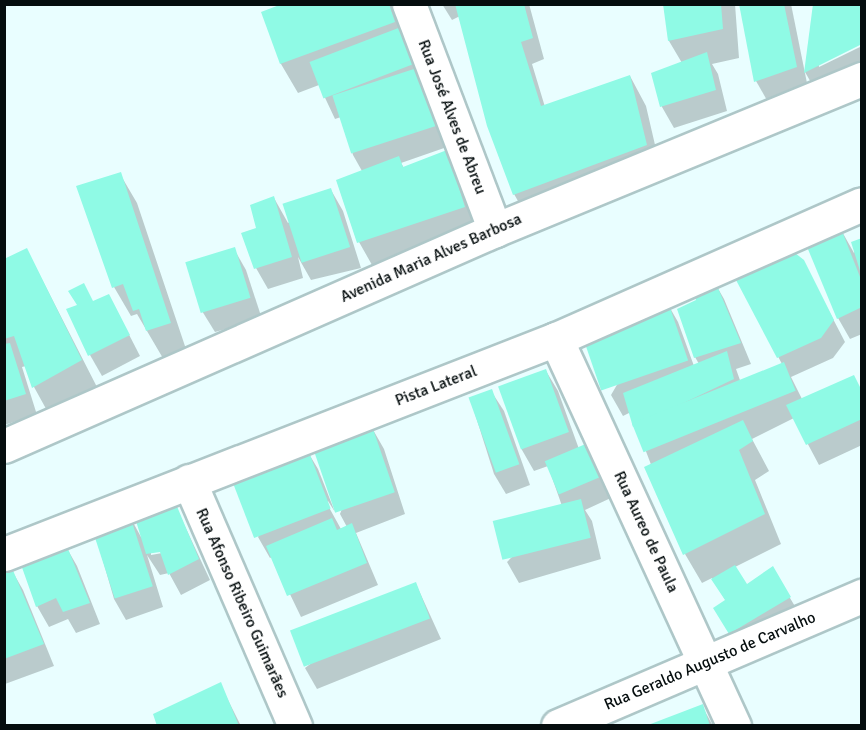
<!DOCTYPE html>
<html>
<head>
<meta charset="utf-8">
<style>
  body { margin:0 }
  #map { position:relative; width:866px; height:730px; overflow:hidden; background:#e9feff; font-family:Signika,sans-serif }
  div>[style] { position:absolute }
  .shadow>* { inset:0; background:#0003 }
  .building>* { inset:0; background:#8ffae5; transform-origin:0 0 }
  .roads { filter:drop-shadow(2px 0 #aec7c8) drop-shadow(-2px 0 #aec7c8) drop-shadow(0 2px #aec7c8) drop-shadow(0 -2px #aec7c8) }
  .minor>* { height:33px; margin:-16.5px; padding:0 16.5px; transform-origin:16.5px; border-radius:16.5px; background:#fff }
  .trunk>* { height:33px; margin:-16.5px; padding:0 16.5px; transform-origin:16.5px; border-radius:16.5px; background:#fff }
  span { translate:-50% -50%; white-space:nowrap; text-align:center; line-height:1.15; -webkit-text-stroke:6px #fff; paint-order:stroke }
  .street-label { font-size:16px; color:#050d0e }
  .frame { position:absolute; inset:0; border:6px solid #050d0e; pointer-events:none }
</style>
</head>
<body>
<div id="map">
  <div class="shadow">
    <i style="clip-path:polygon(286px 4px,394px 4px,447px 147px,401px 163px,404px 168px,447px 152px,464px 181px,480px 237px,376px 272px,359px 242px,338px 181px,362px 171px,353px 155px,341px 117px,335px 119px,319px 85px,298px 93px,281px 64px,263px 13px)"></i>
    <i style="clip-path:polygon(442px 4px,529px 4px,544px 59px,532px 64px,545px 107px,630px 76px,646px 106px,662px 175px,531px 224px,514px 194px,489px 126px,460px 16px,452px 20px)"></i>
    <i style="clip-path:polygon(664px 4px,735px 4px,739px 58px,712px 64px,718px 74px,727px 111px,674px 128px,662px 107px,653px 74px,682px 63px,669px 41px)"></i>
    <i style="clip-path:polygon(741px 4px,791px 4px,808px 88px,768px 102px,756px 81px)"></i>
    <i style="clip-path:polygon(814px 4px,819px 67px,862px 46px,862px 71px,817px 93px,805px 72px)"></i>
    <i style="clip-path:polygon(120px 174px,137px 203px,187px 352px,164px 360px,137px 314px,131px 316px,114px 287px)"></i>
    <i style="clip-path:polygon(331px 190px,343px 211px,361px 268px,311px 280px,298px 257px,303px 278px,268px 289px,256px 268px,258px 229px,274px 198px,288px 223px)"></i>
    <i style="clip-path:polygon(840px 228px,854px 253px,862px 240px,862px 334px,850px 339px,838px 318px,807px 243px)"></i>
    <i style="clip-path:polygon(234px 249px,246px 270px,262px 319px,215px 332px,202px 311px)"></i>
    <i style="clip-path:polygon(27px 250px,98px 389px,50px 416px,34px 387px,26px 366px,22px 367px,37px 415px,4px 425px,4px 260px)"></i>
    <i style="clip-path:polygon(803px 261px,845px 342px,833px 358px,791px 377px,802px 399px,862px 390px,862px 445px,819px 465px,794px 418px,752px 439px,769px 471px,755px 480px,781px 544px,735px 567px,746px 586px,772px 568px,802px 618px,742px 654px,715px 608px,726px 601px,712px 578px,702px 583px,685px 554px,631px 412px,623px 416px,611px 395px,666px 301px,678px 322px,694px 366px,699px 364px,695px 357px,698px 301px,712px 278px,724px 299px,751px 364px,736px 369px,741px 383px,782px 364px,738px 281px)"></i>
    <i style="clip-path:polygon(94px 302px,120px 317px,140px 356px,102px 376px,90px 355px,79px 306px)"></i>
    <i style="clip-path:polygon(546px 371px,558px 391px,579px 449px,588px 445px,613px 497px,585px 510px,592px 521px,601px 559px,519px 583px,507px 562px,562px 506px,548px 466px,534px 471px,522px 450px,500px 388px)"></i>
    <i style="clip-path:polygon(491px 391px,504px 411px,530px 485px,506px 494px,494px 474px,470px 398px)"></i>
    <i style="clip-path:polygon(372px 428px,384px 449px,405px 514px,356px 533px,378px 585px,301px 617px,272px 557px,270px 558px,258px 537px,306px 449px,318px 469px,335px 512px,328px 501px,326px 502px,341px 529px,347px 527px,340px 514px)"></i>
    <i style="clip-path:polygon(evenodd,175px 505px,210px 580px,181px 595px,169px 573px,160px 575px,147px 555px,163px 607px,126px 620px,114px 599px,93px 526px,129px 515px,141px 537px,175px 505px,167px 549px,168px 552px,151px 555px,151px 552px,167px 549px)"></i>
    <i style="clip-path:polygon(65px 545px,77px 566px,100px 624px,76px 633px,68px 619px,49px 627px,37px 606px)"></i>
    <i style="clip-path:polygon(11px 569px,23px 590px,54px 666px,5px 684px,4px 572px)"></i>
    <i style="clip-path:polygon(416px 584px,441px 639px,317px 689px,305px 668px)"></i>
    <i style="clip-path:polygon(220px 684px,241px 726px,159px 726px)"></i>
    <i style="clip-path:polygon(702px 706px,713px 726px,652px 726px)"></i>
  </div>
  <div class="building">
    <i style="clip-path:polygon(282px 4px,389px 4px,395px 22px,280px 64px,261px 12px)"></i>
    <i style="clip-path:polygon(455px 4px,524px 4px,533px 38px,521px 42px,541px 106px,630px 75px,647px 145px,513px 195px,487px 126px)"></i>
    <i style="clip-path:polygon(663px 4px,721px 4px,723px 29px,668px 41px)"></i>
    <i style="clip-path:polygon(739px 4px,784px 4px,797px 67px,754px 82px)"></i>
    <i style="clip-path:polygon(813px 4px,862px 4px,862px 44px,804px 73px)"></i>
    <i style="left:401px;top:27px;width:39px;height:98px;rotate:69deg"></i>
    <i style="clip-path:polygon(707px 52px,716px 90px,660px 107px,651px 73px)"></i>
    <i style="left:417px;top:68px;width:61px;height:89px;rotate:72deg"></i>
    <i style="clip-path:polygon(447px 150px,465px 207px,357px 243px,336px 180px,399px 156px,403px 167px)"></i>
    <i style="clip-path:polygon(121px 172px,171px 323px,146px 331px,139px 309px,133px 311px,123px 284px,112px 288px,76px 186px)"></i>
    <i style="left:331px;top:188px;width:62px;height:51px;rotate:72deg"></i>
    <i style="clip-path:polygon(274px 196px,292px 257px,254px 269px,241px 233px,256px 228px,250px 205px)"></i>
    <i style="clip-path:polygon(840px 226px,862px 282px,862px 307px,837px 319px,805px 242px)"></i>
    <i style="clip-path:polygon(862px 238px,862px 274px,861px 274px,851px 242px)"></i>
    <i style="left:235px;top:247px;width:53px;height:52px;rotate:73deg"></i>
    <i style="clip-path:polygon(27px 248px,82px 360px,32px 388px,14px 336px,4px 339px,4px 259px)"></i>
    <i style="clip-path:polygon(795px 253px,804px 260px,834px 320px,821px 338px,777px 358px,736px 280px)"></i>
    <i style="clip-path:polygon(713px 276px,741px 343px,694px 358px,677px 309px,696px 300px,690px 284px)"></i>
    <i style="clip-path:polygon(84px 283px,93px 301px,109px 294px,130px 335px,88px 356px,66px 309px,77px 305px,68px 291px)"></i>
    <i style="left:667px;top:299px;width:65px;height:92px;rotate:71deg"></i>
    <i style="clip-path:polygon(10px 343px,26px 394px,4px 401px,4px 344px)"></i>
    <i style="clip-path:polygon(727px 351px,734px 379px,633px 427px,623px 393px)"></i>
    <i style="left:784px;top:362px;width:31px;height:164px;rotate:68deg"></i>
    <i style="left:546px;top:369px;width:67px;height:51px;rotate:70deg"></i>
    <i style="clip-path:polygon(854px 375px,862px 391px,862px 419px,806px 445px,786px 405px)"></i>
    <i style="left:492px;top:389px;width:80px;height:25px;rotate:70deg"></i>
    <i style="clip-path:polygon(743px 420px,753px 441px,739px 450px,765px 514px,683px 555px,644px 467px)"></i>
    <i style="left:372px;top:426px;width:70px;height:63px;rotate:71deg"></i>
    <i style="left:588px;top:443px;width:36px;height:47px;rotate:67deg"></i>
    <i style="left:307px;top:447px;width:66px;height:82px;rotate:69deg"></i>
    <i style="left:581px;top:499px;width:40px;height:91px;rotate:76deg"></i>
    <i style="clip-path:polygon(176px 504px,199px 559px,168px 575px,160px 552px,146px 554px,136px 521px)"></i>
    <i style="left:129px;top:513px;width:77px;height:40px;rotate:72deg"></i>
    <i style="clip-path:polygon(332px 518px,337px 530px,352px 523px,367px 563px,287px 596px,266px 546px)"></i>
    <i style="clip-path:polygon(66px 544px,90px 603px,63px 612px,56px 598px,36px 607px,19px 559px)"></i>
    <i style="clip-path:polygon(735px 565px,747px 584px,773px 566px,791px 597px,729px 634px,713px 608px,725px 600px,711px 579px)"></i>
    <i style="clip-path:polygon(12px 568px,44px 644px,4px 659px,4px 570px)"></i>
    <i style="left:416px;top:582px;width:39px;height:135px;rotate:69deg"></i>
    <i style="clip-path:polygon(221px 682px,239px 726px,157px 726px,153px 714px)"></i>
    <i style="clip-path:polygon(703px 704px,710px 726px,648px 726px,648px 725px)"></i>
  </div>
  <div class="roads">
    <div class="minor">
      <i style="left:409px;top:4px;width:242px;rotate:69.2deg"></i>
      <i style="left:556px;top:339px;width:426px;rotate:65.3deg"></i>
      <i style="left:189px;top:481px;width:267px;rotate:66.6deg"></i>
      <i style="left:4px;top:554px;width:592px;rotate:-21.28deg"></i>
      <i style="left:556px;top:339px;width:334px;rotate:-23.8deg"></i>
      <i style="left:558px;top:726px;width:331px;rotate:-23.2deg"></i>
    </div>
    <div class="trunk">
      <i style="left:4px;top:446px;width:536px;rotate:-23.75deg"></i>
      <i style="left:495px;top:230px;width:397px;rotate:-22.4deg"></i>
    </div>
  </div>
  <div class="street-label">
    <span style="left:452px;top:117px;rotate:69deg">Rua José Alves de Abreu</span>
    <span style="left:431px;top:258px;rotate:-24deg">Avenida Maria Alves Barbosa</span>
    <span style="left:436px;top:386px;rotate:-21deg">Pista Lateral</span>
    <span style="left:646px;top:532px;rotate:65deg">Rua Aureo de Paula</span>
    <span style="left:242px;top:603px;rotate:66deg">Rua Afonso Ribeiro Guimarães</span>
    <span style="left:710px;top:661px;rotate:-23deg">Rua Geraldo Augusto de Carvalho</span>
  </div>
  <div class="frame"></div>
</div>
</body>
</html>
